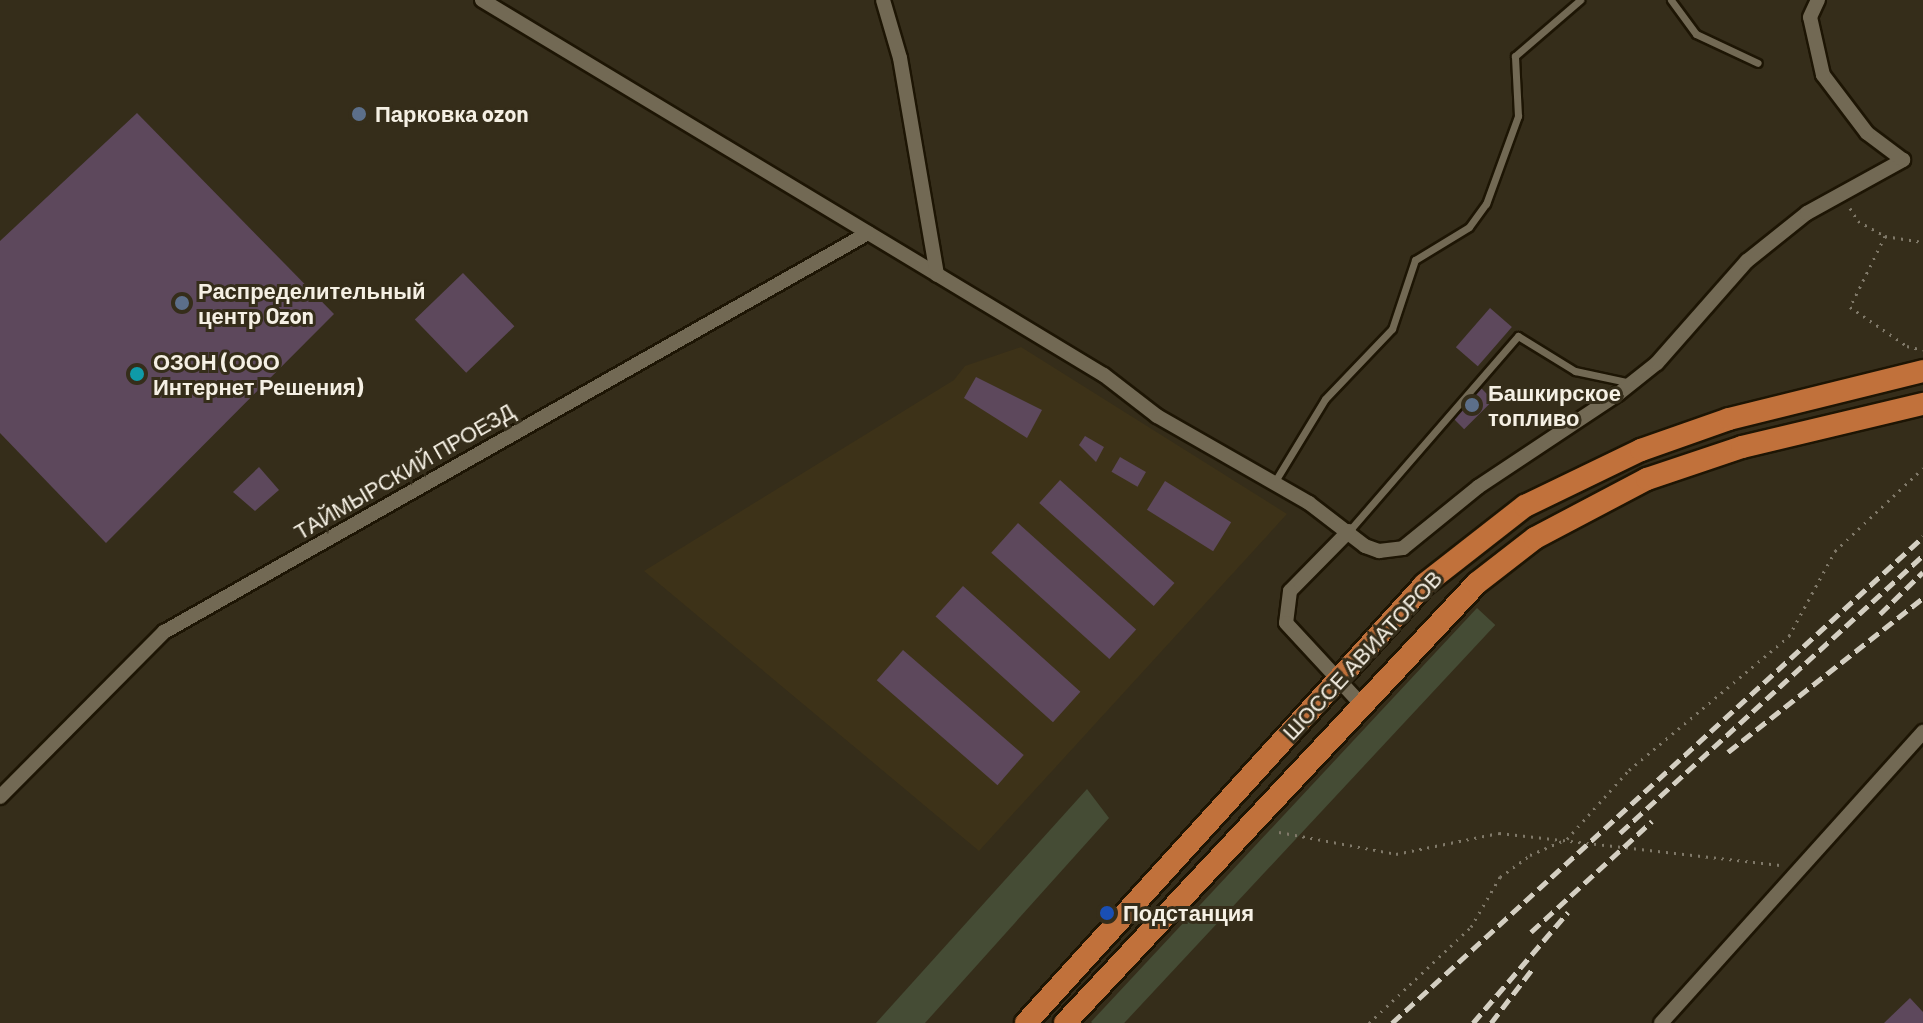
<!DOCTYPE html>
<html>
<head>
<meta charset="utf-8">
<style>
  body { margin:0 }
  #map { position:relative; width:1923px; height:1023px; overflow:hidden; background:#352d1a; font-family:Barlow,sans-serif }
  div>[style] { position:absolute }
  .built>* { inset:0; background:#3d3218 }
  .green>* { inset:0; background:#454c35; transform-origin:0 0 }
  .building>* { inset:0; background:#5d485c; transform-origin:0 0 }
  .path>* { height:3px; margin-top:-1.5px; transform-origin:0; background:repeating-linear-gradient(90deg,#807969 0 2px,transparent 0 8px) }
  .roads { filter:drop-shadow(2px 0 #1d1504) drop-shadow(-2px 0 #1d1504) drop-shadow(0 2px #1d1504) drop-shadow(0 -2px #1d1504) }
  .service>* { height:7px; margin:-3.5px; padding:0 3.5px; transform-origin:3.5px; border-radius:3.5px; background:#726954 }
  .minor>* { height:14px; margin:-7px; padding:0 7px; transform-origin:7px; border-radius:7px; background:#726954 }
  .primary>* { height:22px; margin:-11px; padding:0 11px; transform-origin:11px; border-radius:11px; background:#c1713b }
  .rail>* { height:5px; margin-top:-2.5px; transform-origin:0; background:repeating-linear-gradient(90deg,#d4cfc2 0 12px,transparent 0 18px) }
  .dots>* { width:22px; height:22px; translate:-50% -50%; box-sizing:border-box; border:4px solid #352d1a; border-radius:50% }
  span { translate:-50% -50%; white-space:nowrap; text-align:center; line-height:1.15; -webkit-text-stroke:6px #352d1a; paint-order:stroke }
  .poi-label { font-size:22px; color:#f5f0e4; font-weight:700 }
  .left { translate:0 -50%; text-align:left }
  .street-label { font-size:22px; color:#f5f0e4 }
</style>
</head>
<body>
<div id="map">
  <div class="built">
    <i style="clip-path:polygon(1021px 347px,1287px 514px,979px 851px,644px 571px,954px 380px,965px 366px)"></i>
  </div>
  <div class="green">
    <i style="left:1477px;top:608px;width:25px;height:566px;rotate:43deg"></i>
    <i style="clip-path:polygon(1087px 789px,1109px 818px,925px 1023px,876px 1023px)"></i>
  </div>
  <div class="building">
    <i style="clip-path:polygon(137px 113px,334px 314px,106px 543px,0 433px,0 241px)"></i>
    <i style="left:463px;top:273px;width:74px;height:67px;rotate:46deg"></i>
    <i style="left:1490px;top:308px;width:29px;height:52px;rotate:41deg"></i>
    <i style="clip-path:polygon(976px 377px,1042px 410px,1027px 438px,964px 398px)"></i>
    <i style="left:1479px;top:386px;width:20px;height:41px;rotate:45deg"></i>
    <i style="clip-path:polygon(1085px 436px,1104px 447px,1096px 462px,1079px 445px)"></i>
    <i style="left:1120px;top:457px;width:30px;height:17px;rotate:30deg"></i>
    <i style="clip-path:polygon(259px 467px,279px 490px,255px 511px,233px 492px)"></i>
    <i style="left:1060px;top:480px;width:154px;height:31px;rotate:42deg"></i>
    <i style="left:1165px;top:481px;width:78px;height:34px;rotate:32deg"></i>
    <i style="left:1018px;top:523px;width:159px;height:40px;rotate:42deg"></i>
    <i style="left:963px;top:586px;width:158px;height:41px;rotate:42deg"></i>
    <i style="left:903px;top:650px;width:160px;height:40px;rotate:41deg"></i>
    <i style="clip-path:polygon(1910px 998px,1923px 1012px,1923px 1023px,1884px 1023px)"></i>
  </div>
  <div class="path">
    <i style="left:1850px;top:208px;width:15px;rotate:58deg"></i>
    <i style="left:1858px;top:221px;width:31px;rotate:29deg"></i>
    <i style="left:1885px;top:236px;width:38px;rotate:9deg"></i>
    <i style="left:1885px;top:236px;width:79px;rotate:116.2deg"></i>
    <i style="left:1850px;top:307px;width:69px;rotate:34.4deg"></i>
    <i style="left:1907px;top:346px;width:16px;rotate:14deg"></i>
    <i style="left:1279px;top:832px;width:119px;rotate:10.6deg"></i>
    <i style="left:1396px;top:854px;width:105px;rotate:-11.5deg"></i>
    <i style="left:1499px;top:833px;width:284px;rotate:6.5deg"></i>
    <i style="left:1369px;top:1023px;width:140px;rotate:-43.3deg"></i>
    <i style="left:1471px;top:927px;width:58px;rotate:-59.9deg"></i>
    <i style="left:1500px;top:877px;width:37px;rotate:-36deg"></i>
    <i style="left:1530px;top:855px;width:40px;rotate:-23.4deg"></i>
    <i style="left:1567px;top:839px;width:93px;rotate:-48.1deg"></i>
    <i style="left:1629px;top:770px;width:209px;rotate:-39.9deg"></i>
    <i style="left:1789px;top:636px;width:97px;rotate:-61.6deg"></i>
    <i style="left:1835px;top:551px;width:121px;rotate:-43.3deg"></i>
  </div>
  <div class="roads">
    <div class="service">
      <i style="left:1671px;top:0;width:42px;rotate:53.7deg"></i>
      <i style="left:1696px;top:34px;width:68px;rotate:25.1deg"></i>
      <i style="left:1277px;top:478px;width:92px;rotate:-58.7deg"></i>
      <i style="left:1325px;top:399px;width:97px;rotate:-46.3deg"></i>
      <i style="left:1392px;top:329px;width:73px;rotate:-71.6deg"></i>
      <i style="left:1415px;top:260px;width:63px;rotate:-31.4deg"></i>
      <i style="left:1469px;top:227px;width:29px;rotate:-54deg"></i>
      <i style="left:1486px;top:204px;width:94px;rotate:-70deg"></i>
      <i style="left:1518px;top:116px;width:60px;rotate:-92.9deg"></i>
      <i style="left:1515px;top:56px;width:86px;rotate:-40.7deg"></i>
      <i style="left:1349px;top:531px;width:258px;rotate:-49.1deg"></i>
      <i style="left:1518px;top:336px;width:67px;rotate:31.6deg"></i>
      <i style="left:1575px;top:371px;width:57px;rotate:12.1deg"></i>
    </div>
    <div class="minor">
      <i style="left:482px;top:0;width:726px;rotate:31.09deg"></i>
      <i style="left:1104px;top:375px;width:67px;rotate:37.7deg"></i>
      <i style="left:1157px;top:416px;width:175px;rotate:29.8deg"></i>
      <i style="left:1309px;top:503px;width:71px;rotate:37.5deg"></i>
      <i style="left:1365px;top:546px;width:15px;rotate:20deg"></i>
      <i style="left:1379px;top:551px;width:24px;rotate:-7deg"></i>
      <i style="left:1403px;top:548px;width:97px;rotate:-39.1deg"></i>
      <i style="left:1478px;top:487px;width:168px;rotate:-33.6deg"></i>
      <i style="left:1618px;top:394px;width:50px;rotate:-38.5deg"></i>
      <i style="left:1657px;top:363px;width:136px;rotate:-48.6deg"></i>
      <i style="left:1747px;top:261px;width:77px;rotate:-38.7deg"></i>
      <i style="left:1807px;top:213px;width:110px;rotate:-28.9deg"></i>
      <i style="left:1903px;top:160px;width:45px;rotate:-143.1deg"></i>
      <i style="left:1867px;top:133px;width:73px;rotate:-127.2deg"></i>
      <i style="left:1823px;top:75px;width:59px;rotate:-102.6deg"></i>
      <i style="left:1810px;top:17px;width:19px;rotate:-65deg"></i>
      <i style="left:883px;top:0;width:60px;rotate:73.7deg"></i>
      <i style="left:900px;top:58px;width:220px;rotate:80.3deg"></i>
      <i style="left:1349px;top:531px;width:84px;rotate:134.5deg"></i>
      <i style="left:1290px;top:591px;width:32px;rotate:97deg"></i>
      <i style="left:1286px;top:623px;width:110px;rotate:47.2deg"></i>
      <i style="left:0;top:797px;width:233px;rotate:-45.2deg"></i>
      <i style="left:164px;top:632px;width:809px;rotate:-29.54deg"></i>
      <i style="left:1661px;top:1023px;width:392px;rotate:-48deg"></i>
    </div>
    <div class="primary">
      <i style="left:1026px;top:1023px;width:593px;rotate:-47.73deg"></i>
      <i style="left:1425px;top:584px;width:127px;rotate:-38deg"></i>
      <i style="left:1525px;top:506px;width:129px;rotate:-25.8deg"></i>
      <i style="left:1641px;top:450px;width:93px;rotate:-19.4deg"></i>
      <i style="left:1729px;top:419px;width:200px;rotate:-13.9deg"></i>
      <i style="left:1065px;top:1023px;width:603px;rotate:-46.88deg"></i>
      <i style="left:1477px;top:583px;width:73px;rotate:-37.8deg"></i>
      <i style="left:1535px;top:538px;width:127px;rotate:-27.8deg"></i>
      <i style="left:1647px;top:479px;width:100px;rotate:-18.6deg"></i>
      <i style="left:1742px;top:447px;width:186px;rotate:-13.4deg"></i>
    </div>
  </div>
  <div class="rail">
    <i style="left:1880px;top:614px;width:60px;rotate:-44.3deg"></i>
    <i style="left:1728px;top:752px;width:248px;rotate:-38.3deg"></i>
    <i style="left:1620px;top:833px;width:411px;rotate:-42.5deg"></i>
    <i style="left:1531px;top:932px;width:164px;rotate:-42.5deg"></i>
    <i style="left:1392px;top:1023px;width:720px;rotate:-42.47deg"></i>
    <i style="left:1473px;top:1023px;width:146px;rotate:-49.4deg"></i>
    <i style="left:1491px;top:1023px;width:69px;rotate:-52.6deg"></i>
  </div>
  <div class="dots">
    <i style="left:359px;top:114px;background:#5c6f8a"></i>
    <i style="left:182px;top:303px;background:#5c6f8a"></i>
    <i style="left:137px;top:374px;background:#0f9aa8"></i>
    <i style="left:1472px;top:405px;background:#5c6f8a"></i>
    <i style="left:1107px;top:913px;background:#1a4fb4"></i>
  </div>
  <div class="poi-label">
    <span class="left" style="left:375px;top:114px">Парковка ozon</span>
    <span class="left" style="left:198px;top:303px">Распределительный<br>центр Ozon</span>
    <span class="left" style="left:153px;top:374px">ОЗОН (ООО<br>Интернет Решения)</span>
    <span class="left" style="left:1488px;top:405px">Башкирское<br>топливо</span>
    <span class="left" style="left:1123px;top:913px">Подстанция</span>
  </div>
  <div class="street-label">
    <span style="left:404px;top:471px;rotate:-30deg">ТАЙМЫРСКИЙ ПРОЕЗД</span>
    <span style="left:1362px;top:655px;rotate:-47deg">ШОССЕ АВИАТОРОВ</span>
  </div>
</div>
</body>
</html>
